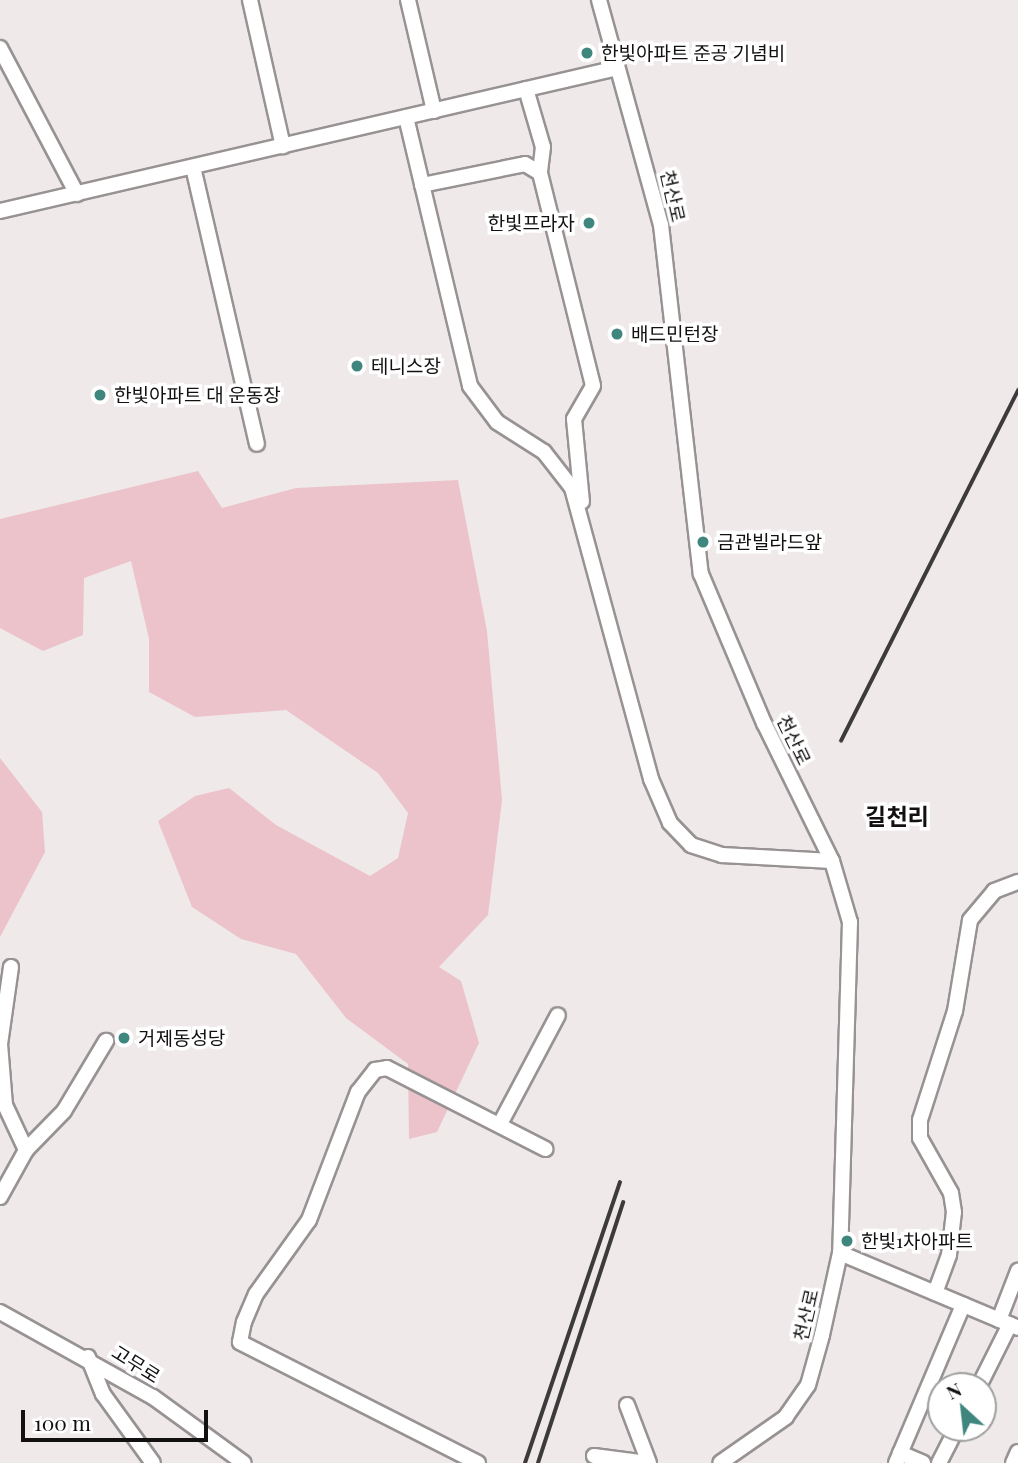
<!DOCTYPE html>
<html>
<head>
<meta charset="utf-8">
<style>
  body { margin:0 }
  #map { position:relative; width:1018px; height:1463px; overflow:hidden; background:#efe9ea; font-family:"Playfair Display","Noto Sans KR",serif }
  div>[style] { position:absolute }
  .green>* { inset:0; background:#ecc3ca }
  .roads { filter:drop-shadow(2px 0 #989293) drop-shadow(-2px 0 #989293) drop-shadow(0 2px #989293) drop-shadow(0 -2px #989293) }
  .minor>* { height:14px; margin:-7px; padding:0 7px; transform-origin:7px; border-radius:7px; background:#fff }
  .rail>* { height:3.5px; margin:-1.75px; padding:0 1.75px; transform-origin:1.75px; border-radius:1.75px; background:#3d3a3b }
  .dots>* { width:19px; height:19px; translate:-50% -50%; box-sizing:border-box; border:4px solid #fff; border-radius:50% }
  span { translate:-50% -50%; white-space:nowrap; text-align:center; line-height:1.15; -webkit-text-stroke:7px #fff; paint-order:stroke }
  .poi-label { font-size:19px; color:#121011 }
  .left { translate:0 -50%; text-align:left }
  .right { translate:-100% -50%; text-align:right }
  .street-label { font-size:19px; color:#121011 }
  .quarter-label { font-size:23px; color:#121011; font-weight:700 }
  .north { position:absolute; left:927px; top:1372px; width:70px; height:70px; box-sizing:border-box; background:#fff; border:2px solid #a09fa0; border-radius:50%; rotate:333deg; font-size:19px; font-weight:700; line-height:28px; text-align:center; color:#121011 }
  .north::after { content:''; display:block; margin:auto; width:24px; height:32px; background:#3f867f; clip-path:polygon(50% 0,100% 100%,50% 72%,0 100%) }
  .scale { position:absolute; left:21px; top:1410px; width:187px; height:32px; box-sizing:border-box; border:4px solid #121011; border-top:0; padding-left:9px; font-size:21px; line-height:24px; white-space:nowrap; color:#121011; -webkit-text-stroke:5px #fff; paint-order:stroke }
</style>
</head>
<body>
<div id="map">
  <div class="green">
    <i style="clip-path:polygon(198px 471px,222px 508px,296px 488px,458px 480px,487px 631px,502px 800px,488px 915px,439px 967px,461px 981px,479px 1043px,437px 1132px,409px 1139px,408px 1064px,346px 1018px,296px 954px,241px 939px,192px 907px,158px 821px,195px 796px,229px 788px,276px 825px,370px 876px,398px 858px,408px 813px,378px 773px,286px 710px,195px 717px,149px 692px,149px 639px,131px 561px,84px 578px,83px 635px,43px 651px,0 628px,0 519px)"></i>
    <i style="clip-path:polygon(0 758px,42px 812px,45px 852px,0 937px)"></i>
  </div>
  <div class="roads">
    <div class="minor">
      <i style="left:250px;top:0;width:150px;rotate:77.3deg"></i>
      <i style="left:408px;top:0;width:114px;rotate:76.8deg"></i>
      <i style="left:599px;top:0;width:233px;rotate:74.6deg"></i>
      <i style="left:661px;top:225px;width:351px;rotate:83.5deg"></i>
      <i style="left:701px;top:574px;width:162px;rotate:67.1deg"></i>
      <i style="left:764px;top:723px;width:154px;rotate:63.8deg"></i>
      <i style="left:832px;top:861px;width:64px;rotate:73.6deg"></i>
      <i style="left:850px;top:922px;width:331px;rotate:91.7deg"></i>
      <i style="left:840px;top:1253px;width:84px;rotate:102.4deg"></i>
      <i style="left:822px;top:1335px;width:52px;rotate:105.6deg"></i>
      <i style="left:808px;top:1385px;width:39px;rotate:125deg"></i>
      <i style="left:786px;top:1417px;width:80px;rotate:145.1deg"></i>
      <i style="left:0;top:48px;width:165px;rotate:62.2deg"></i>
      <i style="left:526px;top:89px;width:60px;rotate:73.7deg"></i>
      <i style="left:543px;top:147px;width:26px;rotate:97deg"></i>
      <i style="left:540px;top:173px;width:219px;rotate:76deg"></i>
      <i style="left:593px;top:386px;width:38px;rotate:120deg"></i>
      <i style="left:574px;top:419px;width:83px;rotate:84.5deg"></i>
      <i style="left:406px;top:117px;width:277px;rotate:76.6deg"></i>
      <i style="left:470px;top:386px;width:45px;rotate:53.1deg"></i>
      <i style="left:497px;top:422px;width:56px;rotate:32.6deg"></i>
      <i style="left:544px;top:452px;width:46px;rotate:52.1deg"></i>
      <i style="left:572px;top:488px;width:302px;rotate:74.8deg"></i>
      <i style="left:651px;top:779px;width:48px;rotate:66.6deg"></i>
      <i style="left:670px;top:823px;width:30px;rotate:46deg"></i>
      <i style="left:691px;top:845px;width:33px;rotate:18deg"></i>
      <i style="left:722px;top:855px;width:110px;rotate:3.1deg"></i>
      <i style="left:193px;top:167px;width:284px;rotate:77deg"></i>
      <i style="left:422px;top:185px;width:105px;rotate:-11.5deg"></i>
      <i style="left:525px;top:164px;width:17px;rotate:31deg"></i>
      <i style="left:0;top:211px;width:633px;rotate:-13.05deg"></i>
      <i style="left:11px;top:967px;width:78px;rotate:98.1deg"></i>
      <i style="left:0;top:1044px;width:61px;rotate:85.3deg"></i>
      <i style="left:5px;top:1105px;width:50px;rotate:65deg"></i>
      <i style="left:500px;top:1124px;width:123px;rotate:-62deg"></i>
      <i style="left:0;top:1197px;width:54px;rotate:-61deg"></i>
      <i style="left:26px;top:1150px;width:54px;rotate:-45.7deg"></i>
      <i style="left:64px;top:1111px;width:82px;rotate:-59deg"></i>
      <i style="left:840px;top:1253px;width:193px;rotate:22.8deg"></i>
      <i style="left:935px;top:1293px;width:40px;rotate:-69.8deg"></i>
      <i style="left:949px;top:1255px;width:43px;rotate:-83.4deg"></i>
      <i style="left:954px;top:1212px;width:19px;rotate:-99deg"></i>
      <i style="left:951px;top:1193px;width:63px;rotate:-119.4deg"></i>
      <i style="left:920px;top:1138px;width:18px;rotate:-90deg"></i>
      <i style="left:920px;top:1120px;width:114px;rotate:-72.2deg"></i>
      <i style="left:955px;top:1011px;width:92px;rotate:-80.6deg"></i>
      <i style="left:970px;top:920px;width:38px;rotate:-50deg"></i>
      <i style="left:994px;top:891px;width:26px;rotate:-21deg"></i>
      <i style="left:0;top:1312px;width:175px;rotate:29.1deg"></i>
      <i style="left:153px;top:1397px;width:112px;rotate:36deg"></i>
      <i style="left:999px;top:1320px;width:53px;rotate:-68.8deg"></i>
      <i style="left:88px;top:1357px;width:40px;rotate:68deg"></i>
      <i style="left:103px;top:1394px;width:85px;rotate:54.1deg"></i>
      <i style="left:979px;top:1386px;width:69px;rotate:-63.4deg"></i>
      <i style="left:627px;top:1405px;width:62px;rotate:69.2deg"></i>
      <i style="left:900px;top:1453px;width:25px;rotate:23deg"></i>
      <i style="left:594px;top:1456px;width:54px;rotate:7.4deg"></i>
      <i style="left:478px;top:1463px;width:267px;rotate:-153.1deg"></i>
      <i style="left:240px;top:1342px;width:20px;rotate:-79deg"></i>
      <i style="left:244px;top:1322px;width:30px;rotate:-67deg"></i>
      <i style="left:256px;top:1294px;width:91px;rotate:-54.4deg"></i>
      <i style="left:309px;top:1220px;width:137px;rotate:-69.1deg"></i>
      <i style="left:358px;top:1092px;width:28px;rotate:-52deg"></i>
      <i style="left:375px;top:1070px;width:12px;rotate:-9deg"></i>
      <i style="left:387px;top:1068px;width:178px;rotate:27.1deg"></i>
      <i style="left:896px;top:1463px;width:172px;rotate:-67deg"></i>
      <i style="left:939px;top:1463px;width:39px;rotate:-63deg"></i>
      <i style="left:1013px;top:1463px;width:12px;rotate:-66deg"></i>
    </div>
  </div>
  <div class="rail">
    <i style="left:841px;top:741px;width:393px;rotate:-63.2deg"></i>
    <i style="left:525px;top:1463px;width:296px;rotate:-71.3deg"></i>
    <i style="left:538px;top:1463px;width:274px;rotate:-71.9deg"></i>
  </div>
  <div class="dots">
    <i style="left:587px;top:53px;background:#3f867f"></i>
    <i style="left:589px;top:223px;background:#3f867f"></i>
    <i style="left:617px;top:334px;background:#3f867f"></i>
    <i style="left:357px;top:366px;background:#3f867f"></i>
    <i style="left:100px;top:395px;background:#3f867f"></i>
    <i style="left:703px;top:542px;background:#3f867f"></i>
    <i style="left:124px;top:1038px;background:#3f867f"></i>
    <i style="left:847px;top:1241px;background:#3f867f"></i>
  </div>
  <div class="poi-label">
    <span class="left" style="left:601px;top:53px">한빛아파트 준공 기념비</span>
    <span class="right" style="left:575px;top:223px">한빛프라자</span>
    <span class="left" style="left:631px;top:334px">배드민턴장</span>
    <span class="left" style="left:371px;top:366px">테니스장</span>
    <span class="left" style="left:114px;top:395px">한빛아파트 대 운동장</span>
    <span class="left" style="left:717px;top:542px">금관빌라드앞</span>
    <span class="left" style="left:138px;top:1038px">거제동성당</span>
    <span class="left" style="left:861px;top:1241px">한빛1차아파트</span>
  </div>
  <div class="street-label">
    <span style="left:673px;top:196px;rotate:77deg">천산로</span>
    <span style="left:794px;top:740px;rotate:64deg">천산로</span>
    <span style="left:806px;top:1315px;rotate:-77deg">천산로</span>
    <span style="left:136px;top:1364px;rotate:32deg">고무로</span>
  </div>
  <div class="quarter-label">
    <span style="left:897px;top:816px">길천리</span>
  </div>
  <div class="north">N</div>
  <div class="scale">100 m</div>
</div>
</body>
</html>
